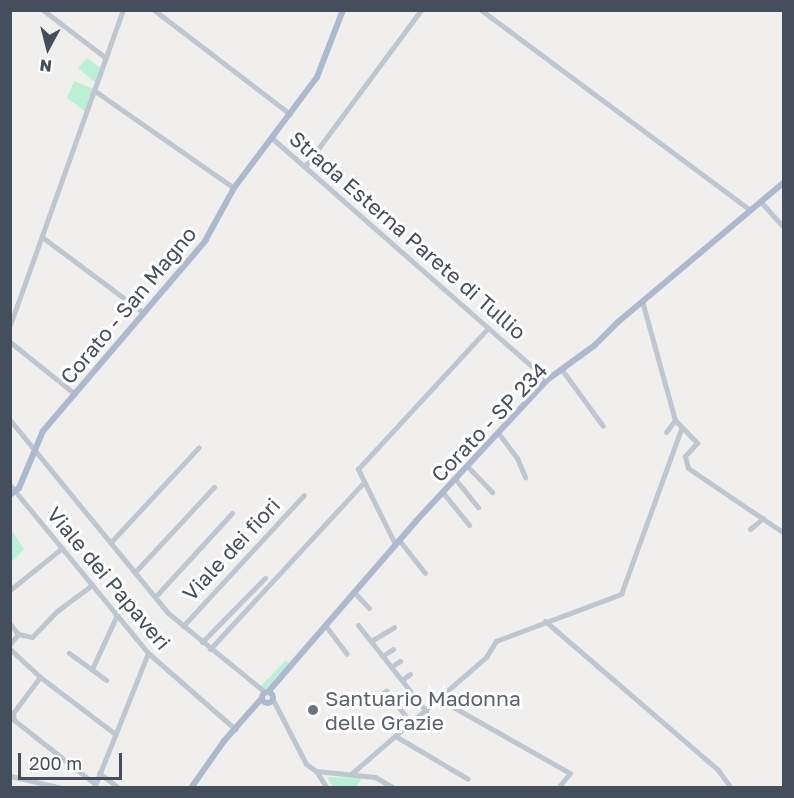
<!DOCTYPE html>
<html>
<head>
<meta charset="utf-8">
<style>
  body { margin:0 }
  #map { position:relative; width:794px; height:798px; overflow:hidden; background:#f1eeee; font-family:"Golos Text",sans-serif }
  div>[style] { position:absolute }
  .green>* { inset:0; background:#baf0d6 }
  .minor>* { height:5px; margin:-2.5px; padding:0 2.5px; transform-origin:2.5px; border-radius:2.5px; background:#bec6d0 }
  .major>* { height:6px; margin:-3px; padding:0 3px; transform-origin:3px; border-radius:3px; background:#acb9ce }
  .major>.ring { margin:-3px; padding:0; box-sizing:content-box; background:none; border:6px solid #acb9ce; border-radius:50% }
  .dots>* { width:16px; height:16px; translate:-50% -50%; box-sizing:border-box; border:3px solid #fff; border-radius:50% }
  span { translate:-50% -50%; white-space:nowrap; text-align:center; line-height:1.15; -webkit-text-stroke:6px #fff; paint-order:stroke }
  .street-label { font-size:21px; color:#454e5c }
  .worship-label { font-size:21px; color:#5b616d }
  .left { translate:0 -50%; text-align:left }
  .frame { position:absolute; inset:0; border:12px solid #454e5c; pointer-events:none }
  .north { position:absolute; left:18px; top:18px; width:60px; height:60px; -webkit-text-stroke:4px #fff; paint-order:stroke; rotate:187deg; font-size:16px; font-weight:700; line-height:24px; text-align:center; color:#454e5c }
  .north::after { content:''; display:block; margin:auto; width:21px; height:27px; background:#454e5c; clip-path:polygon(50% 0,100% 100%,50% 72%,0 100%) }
  .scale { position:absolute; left:18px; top:753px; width:104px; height:27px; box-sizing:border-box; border:3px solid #454e5c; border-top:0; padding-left:8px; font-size:18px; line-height:21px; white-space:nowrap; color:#454e5c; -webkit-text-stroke:4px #fff; paint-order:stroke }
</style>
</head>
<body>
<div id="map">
  <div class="green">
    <i style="clip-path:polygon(87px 58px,101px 68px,96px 83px,78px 68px)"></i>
    <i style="clip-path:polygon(74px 81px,94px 89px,86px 112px,67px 98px)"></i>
    <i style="clip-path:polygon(10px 528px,24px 549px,13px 561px,11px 556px)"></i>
    <i style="clip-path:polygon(286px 660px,289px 663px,264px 691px,260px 687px)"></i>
    <i style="clip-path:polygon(327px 777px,362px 778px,356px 787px,334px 788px)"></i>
  </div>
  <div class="minor">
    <i style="left:43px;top:10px;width:79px;rotate:37.3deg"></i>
    <i style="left:154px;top:10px;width:171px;rotate:37.4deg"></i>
    <i style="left:481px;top:10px;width:334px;rotate:36.6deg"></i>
    <i style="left:95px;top:91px;width:169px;rotate:34.9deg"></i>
    <i style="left:273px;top:139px;width:365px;rotate:41.3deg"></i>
    <i style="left:306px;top:165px;width:193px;rotate:-53.4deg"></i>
    <i style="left:760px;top:201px;width:36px;rotate:48deg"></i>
    <i style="left:42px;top:237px;width:127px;rotate:36.7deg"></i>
    <i style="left:642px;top:301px;width:123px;rotate:74.5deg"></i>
    <i style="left:675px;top:420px;width:32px;rotate:46deg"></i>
    <i style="left:697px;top:443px;width:18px;rotate:133deg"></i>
    <i style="left:685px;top:456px;width:12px;rotate:76deg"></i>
    <i style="left:688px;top:468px;width:116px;rotate:34.1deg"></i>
    <i style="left:10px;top:325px;width:335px;rotate:-70.3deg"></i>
    <i style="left:10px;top:342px;width:83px;rotate:38.7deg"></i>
    <i style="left:562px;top:370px;width:69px;rotate:53.8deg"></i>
    <i style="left:10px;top:420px;width:249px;rotate:50.7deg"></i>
    <i style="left:168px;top:613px;width:125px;rotate:39.2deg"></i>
    <i style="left:666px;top:432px;width:15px;rotate:-53deg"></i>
    <i style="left:499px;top:434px;width:30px;rotate:53deg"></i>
    <i style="left:517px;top:458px;width:21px;rotate:67deg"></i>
    <i style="left:468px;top:467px;width:35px;rotate:46deg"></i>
    <i style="left:456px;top:480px;width:35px;rotate:51deg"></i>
    <i style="left:10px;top:485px;width:217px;rotate:50.6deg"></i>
    <i style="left:148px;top:653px;width:116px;rotate:41.1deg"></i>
    <i style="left:444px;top:494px;width:40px;rotate:51deg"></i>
    <i style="left:750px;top:529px;width:17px;rotate:-40deg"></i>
    <i style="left:399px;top:540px;width:42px;rotate:51.8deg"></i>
    <i style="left:111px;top:542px;width:129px;rotate:-47.2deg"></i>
    <i style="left:395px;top:544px;width:84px;rotate:-116.3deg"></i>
    <i style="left:358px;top:469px;width:192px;rotate:-47.3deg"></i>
    <i style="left:135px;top:572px;width:116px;rotate:-47.1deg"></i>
    <i style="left:10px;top:590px;width:67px;rotate:-38.9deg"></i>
    <i style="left:354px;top:592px;width:22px;rotate:47deg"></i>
    <i style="left:155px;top:597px;width:114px;rotate:-47.5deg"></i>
    <i style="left:545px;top:621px;width:228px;rotate:40.7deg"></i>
    <i style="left:718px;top:770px;width:22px;rotate:54deg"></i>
    <i style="left:10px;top:624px;width:13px;rotate:51deg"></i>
    <i style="left:325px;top:625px;width:36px;rotate:53deg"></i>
    <i style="left:358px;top:625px;width:110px;rotate:51.7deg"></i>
    <i style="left:183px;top:626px;width:178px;rotate:-47.3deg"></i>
    <i style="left:371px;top:641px;width:27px;rotate:-31deg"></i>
    <i style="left:202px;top:642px;width:90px;rotate:-45.5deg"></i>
    <i style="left:10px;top:644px;width:13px;rotate:-51deg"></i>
    <i style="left:18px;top:634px;width:14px;rotate:12deg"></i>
    <i style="left:32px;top:637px;width:36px;rotate:-46deg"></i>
    <i style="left:57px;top:611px;width:44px;rotate:-36.6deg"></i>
    <i style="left:10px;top:649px;width:41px;rotate:43deg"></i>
    <i style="left:40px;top:677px;width:94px;rotate:37.2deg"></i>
    <i style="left:210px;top:649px;width:227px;rotate:-47.3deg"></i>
    <i style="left:69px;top:653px;width:46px;rotate:36.1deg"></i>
    <i style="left:382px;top:656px;width:13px;rotate:-32deg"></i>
    <i style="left:391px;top:667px;width:11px;rotate:-34deg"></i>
    <i style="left:92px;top:669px;width:60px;rotate:-65.2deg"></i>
    <i style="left:40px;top:677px;width:45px;rotate:126.9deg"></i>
    <i style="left:13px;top:713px;width:7px;rotate:82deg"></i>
    <i style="left:14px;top:720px;width:103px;rotate:38.3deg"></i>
    <i style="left:402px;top:680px;width:10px;rotate:-37deg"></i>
    <i style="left:379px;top:696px;width:9px;rotate:-36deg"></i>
    <i style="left:386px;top:691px;width:41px;rotate:52deg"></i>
    <i style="left:272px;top:698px;width:74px;rotate:62.7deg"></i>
    <i style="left:306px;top:764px;width:12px;rotate:35deg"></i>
    <i style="left:316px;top:771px;width:59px;rotate:5.8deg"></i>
    <i style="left:375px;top:777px;width:22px;rotate:30deg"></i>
    <i style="left:439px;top:699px;width:150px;rotate:29.5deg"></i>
    <i style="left:570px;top:773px;width:19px;rotate:129deg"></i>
    <i style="left:397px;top:737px;width:82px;rotate:30.6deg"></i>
    <i style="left:316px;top:771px;width:20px;rotate:57deg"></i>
    <i style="left:99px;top:773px;width:25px;rotate:37deg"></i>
    <i style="left:351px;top:774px;width:179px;rotate:-40.9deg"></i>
    <i style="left:486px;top:657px;width:19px;rotate:-58deg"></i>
    <i style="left:496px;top:641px;width:134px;rotate:-20.6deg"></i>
    <i style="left:621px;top:594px;width:176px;rotate:-70deg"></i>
    <i style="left:10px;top:776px;width:53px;rotate:13deg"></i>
    <i style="left:94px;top:788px;width:145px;rotate:-68.2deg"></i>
  </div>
  <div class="major">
    <i style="left:10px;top:495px;width:11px;rotate:-38deg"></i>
    <i style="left:19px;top:488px;width:62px;rotate:-67.2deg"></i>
    <i style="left:43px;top:431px;width:250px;rotate:-49.5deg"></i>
    <i style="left:205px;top:241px;width:60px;rotate:-61.3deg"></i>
    <i style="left:234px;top:188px;width:139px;rotate:-53.2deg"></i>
    <i style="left:317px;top:77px;width:72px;rotate:-68.8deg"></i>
    <i class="ring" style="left:261.5px;top:691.5px;width:5px;height:5px"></i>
    <i style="left:268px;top:692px;width:226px;rotate:-49.1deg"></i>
    <i style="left:416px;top:521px;width:192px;rotate:-47.1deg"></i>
    <i style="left:547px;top:380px;width:59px;rotate:-36.1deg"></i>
    <i style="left:595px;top:345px;width:33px;rotate:-45deg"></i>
    <i style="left:618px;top:322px;width:217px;rotate:-40.1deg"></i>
    <i style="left:191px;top:788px;width:57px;rotate:-54.9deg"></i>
    <i style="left:224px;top:741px;width:57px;rotate:-48.5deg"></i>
  </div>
  <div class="dots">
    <i style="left:313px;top:710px;background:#6b7280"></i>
  </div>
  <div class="street-label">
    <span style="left:408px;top:235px;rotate:41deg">Strada Esterna Parete di Tullio</span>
    <span style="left:128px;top:305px;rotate:-50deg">Corato - San Magno</span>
    <span style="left:489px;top:422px;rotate:-46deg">Corato - SP 234</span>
    <span style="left:231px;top:549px;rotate:-47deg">Viale dei fiori</span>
    <span style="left:109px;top:578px;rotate:50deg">Viale dei Papaveri</span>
  </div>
  <div class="worship-label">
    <span class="left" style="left:325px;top:710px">Santuario Madonna<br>delle Grazie</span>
  </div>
  <div class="frame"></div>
  <div class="north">N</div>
  <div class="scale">200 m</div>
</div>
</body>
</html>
